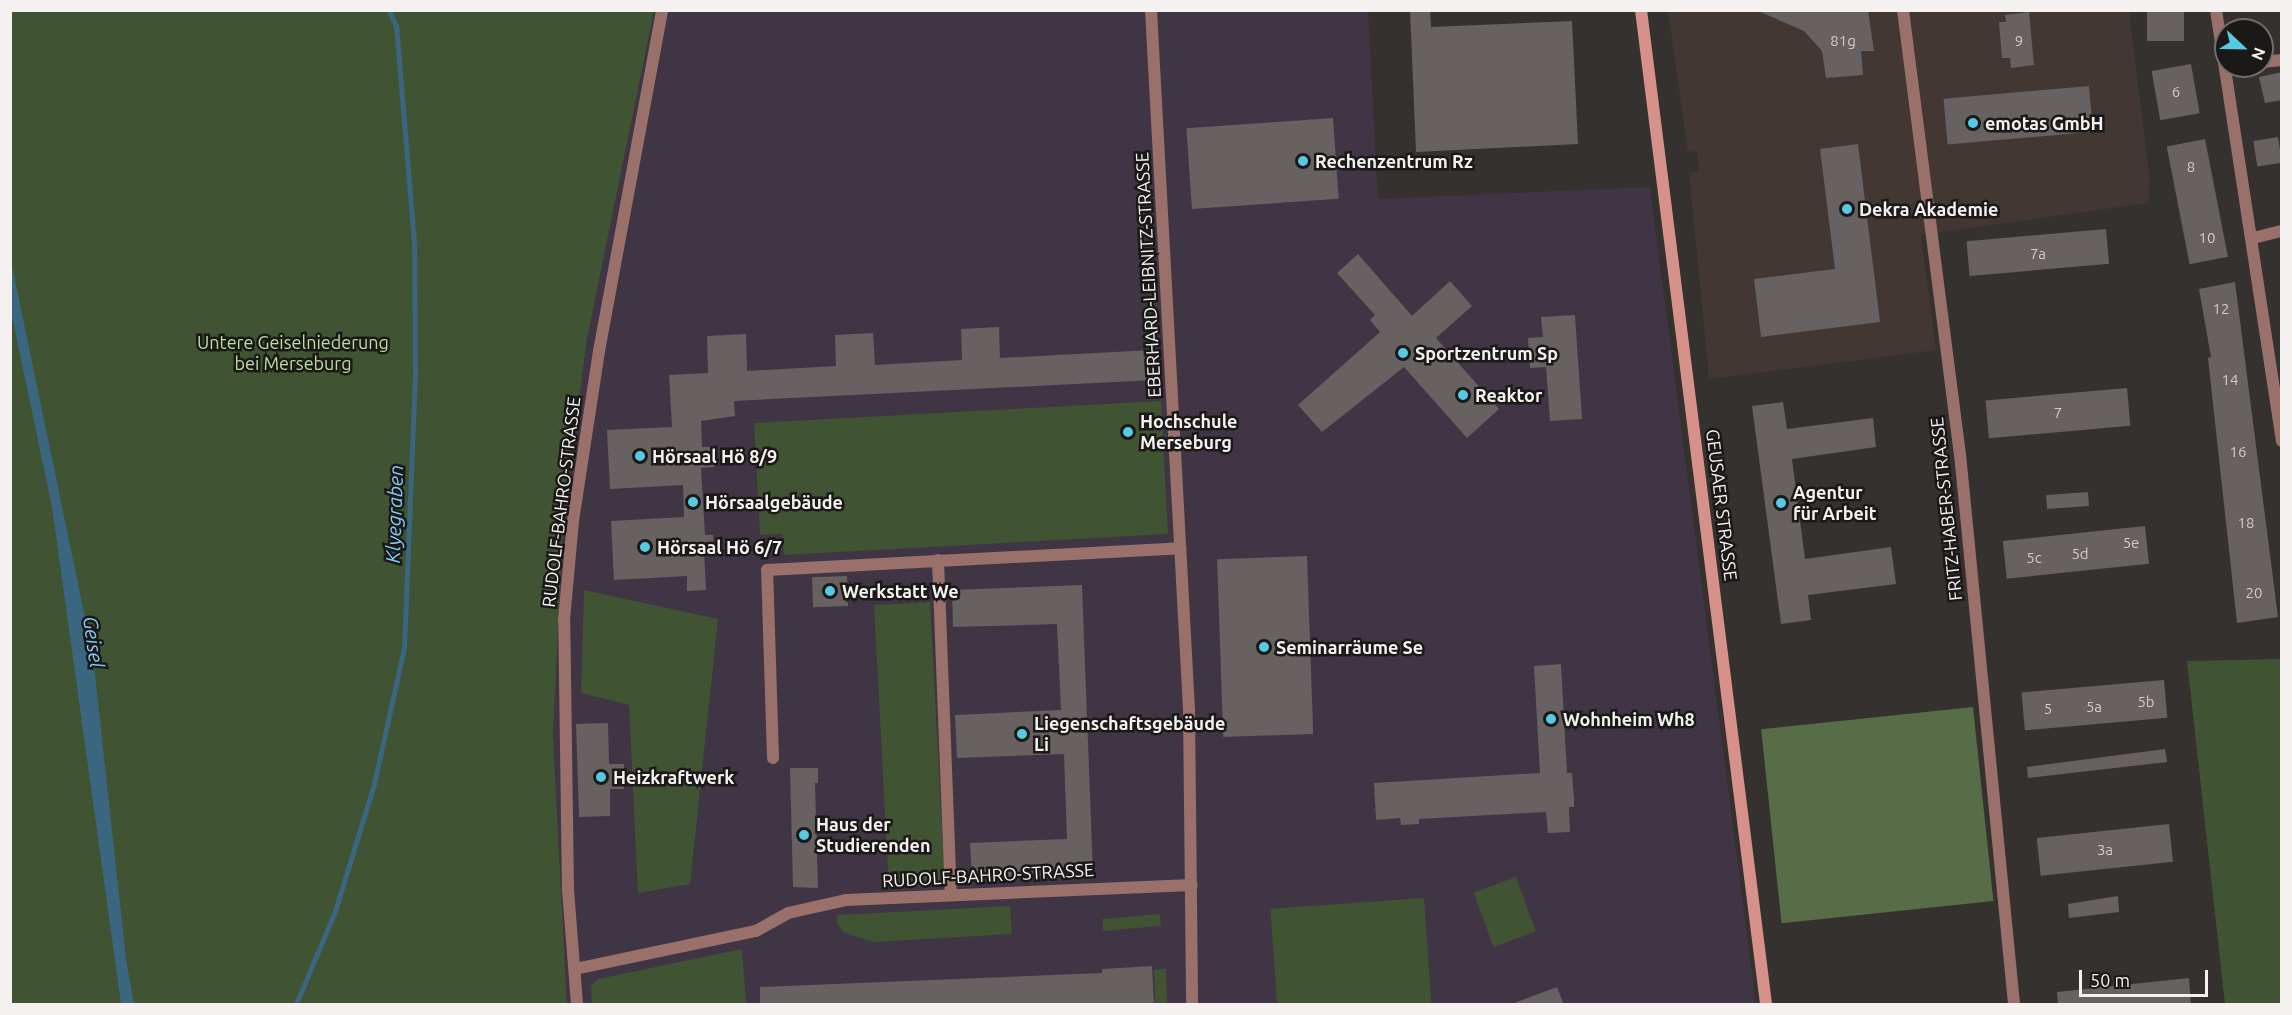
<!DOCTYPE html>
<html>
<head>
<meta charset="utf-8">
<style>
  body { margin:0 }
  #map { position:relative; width:2292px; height:1015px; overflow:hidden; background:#35312f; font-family:Ubuntu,sans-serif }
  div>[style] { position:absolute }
  .built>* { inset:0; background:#423733 }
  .education>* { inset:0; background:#403544 }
  .green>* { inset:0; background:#405332; transform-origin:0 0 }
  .forest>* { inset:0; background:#576d48; transform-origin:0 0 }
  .water>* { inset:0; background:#3b667f }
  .stream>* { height:5px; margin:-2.5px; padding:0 2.5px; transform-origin:2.5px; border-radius:2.5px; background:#3b667f }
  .building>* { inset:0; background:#676161; transform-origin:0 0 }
  .street>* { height:12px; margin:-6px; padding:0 6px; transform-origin:6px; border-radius:6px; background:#9a706b }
  .secondary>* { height:12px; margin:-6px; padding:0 6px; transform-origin:6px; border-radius:6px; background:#d6928a }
  .dots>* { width:16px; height:16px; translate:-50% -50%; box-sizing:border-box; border:3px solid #1b1918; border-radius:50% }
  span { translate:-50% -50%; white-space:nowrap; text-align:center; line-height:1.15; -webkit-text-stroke:5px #1b1918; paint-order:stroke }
  .number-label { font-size:15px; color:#d1cdcc }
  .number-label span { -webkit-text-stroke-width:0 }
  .poi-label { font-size:18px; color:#f4f1f0; font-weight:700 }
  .left { translate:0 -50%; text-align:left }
  .street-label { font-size:18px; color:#f4f1f0 }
  .park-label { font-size:18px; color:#b9de9f }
  .water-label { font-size:20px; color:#83caf4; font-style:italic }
  .frame { position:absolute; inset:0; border:12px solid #f4f1f0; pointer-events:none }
  .north { position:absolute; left:2214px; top:18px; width:60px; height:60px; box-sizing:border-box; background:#1b1918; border:2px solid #726f6e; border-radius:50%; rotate:112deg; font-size:16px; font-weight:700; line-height:24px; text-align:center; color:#f4f1f0 }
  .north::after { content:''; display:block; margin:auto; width:21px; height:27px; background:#57c9e2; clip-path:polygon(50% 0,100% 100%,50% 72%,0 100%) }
  .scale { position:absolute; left:2079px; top:970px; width:129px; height:27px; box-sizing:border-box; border:3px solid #f4f1f0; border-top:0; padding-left:8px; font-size:18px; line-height:21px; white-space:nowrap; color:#f4f1f0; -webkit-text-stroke:4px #1b1918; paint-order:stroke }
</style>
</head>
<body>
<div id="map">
  <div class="built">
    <i style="clip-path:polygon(1668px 11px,2129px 11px,2150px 182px,2148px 203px,1921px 235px,1936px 350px,1709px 379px,1689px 173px,1699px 171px,1697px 151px,1688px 152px)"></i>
  </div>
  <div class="education">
    <i style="clip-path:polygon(654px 11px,1368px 11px,1378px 199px,1650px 187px,1756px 1004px,567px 1004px,553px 735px,563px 525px,587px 339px)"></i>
  </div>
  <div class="green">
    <i style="clip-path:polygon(11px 11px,654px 11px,587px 339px,563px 525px,553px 735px,567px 1004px,11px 1004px)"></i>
    <i style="clip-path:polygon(1161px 401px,1168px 534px,784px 555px,782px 534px,760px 535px,754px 423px)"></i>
    <i style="clip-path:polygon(584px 590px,718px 619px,690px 884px,638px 893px,629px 705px,581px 693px)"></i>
    <i style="left:930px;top:602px;width:283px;height:56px;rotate:87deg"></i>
    <i style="clip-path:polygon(2281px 659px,2281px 1004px,2225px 1004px,2187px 661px)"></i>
    <i style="left:1516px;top:877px;width:58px;height:45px;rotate:70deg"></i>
    <i style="left:1424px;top:898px;width:106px;height:154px;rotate:86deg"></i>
    <i style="clip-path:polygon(1010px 906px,1012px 934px,873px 942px,843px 932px,837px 923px,837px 915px)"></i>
    <i style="left:1160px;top:914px;width:12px;height:58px;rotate:85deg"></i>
    <i style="clip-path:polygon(742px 949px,746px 1004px,592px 1004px,591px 986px,598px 979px)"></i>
    <i style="left:1166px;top:969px;width:35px;height:12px;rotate:88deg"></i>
  </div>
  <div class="forest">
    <i style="left:1973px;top:707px;width:195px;height:213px;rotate:84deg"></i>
  </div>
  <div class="water">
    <i style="clip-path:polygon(10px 256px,93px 656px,126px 959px,134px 1004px,121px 1004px,52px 507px,11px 312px)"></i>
  </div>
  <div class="stream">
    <i style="left:296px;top:1004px;width:101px;rotate:-67.2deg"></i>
    <i style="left:335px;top:911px;width:133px;rotate:-72.9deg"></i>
    <i style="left:374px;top:784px;width:139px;rotate:-77.6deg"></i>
    <i style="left:404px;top:648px;width:269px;rotate:-87.7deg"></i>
    <i style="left:415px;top:379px;width:136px;rotate:-90.4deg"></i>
    <i style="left:414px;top:243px;width:218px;rotate:-94.7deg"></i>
    <i style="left:396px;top:26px;width:17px;rotate:-114deg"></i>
  </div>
  <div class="building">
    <i style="clip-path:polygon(1410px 10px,1430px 10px,1431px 27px,1572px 21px,1578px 144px,1416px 152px)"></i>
    <i style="clip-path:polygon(1756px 10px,1868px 10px,1874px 51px,1861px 51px,1863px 75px,1826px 78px,1822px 51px,1804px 31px)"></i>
    <i style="left:2147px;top:10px;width:37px;height:31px"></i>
    <i style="clip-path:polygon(2029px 12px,2034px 65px,2011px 68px,2010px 58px,2002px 58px,1999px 22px,2006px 22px,2005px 15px)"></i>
    <i style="left:2191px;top:64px;width:50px;height:40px;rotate:80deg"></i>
    <i style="clip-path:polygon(2282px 72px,2282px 100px,2265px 103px,2259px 77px)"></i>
    <i style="left:2089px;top:86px;width:46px;height:146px;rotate:85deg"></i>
    <i style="left:1333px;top:118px;width:81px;height:147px;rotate:86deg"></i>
    <i style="left:2278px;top:137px;width:26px;height:25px;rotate:81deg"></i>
    <i style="left:2205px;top:139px;width:120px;height:39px;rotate:79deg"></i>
    <i style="clip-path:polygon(1858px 144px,1880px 322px,1761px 337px,1754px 279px,1835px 269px,1820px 149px)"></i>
    <i style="left:2106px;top:229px;width:35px;height:140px;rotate:85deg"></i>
    <i style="clip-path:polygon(1358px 254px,1412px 316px,1450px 281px,1472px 306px,1436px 338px,1499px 409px,1467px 438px,1404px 367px,1322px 432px,1298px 405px,1380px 332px,1370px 320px,1375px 315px,1337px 273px)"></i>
    <i style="clip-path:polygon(2235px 282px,2278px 617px,2237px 623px,2208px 358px,2211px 357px,2199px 289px)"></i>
    <i style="clip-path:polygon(1575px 315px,1582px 419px,1550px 421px,1546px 367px,1530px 368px,1528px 338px,1543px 337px,1541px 317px)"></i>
    <i style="clip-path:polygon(999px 327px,1000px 358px,1152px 350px,1154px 380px,734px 401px,735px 416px,701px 421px,702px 447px,713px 447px,714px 458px,714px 467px,701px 468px,705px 535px,713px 535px,714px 552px,704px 552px,706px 590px,687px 591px,687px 576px,614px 580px,611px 521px,684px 517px,683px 485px,610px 489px,607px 430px,672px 427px,669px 375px,708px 373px,707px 336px,746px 334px,747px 371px,836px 366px,835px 335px,873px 333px,875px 365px,962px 360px,961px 329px)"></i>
    <i style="left:2127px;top:388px;width:38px;height:142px;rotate:85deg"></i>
    <i style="clip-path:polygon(1783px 402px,1787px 429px,1873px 418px,1876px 447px,1792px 459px,1805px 559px,1891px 547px,1896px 584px,1808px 595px,1811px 620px,1781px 624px,1752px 406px)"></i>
    <i style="left:2088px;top:492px;width:14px;height:42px;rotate:86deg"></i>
    <i style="left:2145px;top:526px;width:38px;height:143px;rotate:84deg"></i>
    <i style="left:1307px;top:556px;width:178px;height:90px;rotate:88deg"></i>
    <i style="left:847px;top:576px;width:30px;height:35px;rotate:88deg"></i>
    <i style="clip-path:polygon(1082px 585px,1093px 874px,972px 879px,970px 843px,1067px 839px,1064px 754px,957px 758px,955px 715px,1061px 710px,1057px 624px,953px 627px,952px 590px)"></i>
    <i style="clip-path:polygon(1561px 664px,1567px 773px,1572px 773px,1574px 799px,1574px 807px,1569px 807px,1570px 832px,1548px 833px,1546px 812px,1419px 819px,1419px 824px,1401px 825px,1400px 818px,1376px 820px,1374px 783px,1540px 773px,1534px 666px)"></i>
    <i style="left:2164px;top:680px;width:38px;height:143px;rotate:85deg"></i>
    <i style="clip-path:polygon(608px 723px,609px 764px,624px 764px,624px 789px,610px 789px,610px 816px,579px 817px,576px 724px)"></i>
    <i style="clip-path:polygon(2165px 749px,2167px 762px,2028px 778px,2027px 767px)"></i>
    <i style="clip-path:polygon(790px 768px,818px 768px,818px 783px,815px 783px,818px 888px,793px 887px)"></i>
    <i style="left:2169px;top:824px;width:38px;height:133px;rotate:84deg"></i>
    <i style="clip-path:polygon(2118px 896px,2119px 912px,2069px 918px,2068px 904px)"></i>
    <i style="clip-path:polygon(1152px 966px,1154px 1005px,760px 1005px,760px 987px,1102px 973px,1102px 969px)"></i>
    <i style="clip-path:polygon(2189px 978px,2191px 1005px,2058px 1005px,2057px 992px)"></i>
    <i style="clip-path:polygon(1557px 987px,1564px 1005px,1514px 1005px,1514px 1003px)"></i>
  </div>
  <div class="street">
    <i style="left:1151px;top:10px;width:700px;rotate:86.89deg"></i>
    <i style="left:1189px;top:709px;width:295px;rotate:89.4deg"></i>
    <i style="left:1903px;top:10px;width:448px;rotate:82.7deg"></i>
    <i style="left:1960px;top:454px;width:553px;rotate:84.39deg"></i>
    <i style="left:2216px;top:10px;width:436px;rotate:81.3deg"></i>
    <i style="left:2262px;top:62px;width:20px;rotate:-6deg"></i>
    <i style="left:2253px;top:238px;width:30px;rotate:-14deg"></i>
    <i style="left:938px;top:560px;width:335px;rotate:87.8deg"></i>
    <i style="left:773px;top:758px;width:188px;rotate:-91.8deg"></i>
    <i style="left:767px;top:570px;width:414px;rotate:-3deg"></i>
    <i style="left:575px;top:969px;width:185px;rotate:-11.9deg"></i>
    <i style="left:756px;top:931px;width:37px;rotate:-29deg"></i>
    <i style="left:788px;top:913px;width:59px;rotate:-12.6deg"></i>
    <i style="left:846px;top:900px;width:346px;rotate:-2.5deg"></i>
    <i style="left:577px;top:1004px;width:114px;rotate:-94.5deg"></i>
    <i style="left:568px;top:890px;width:270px;rotate:-90.8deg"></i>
    <i style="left:564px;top:620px;width:99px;rotate:-84.8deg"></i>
    <i style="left:573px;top:521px;width:172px;rotate:-81.3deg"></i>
    <i style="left:599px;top:351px;width:347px;rotate:-79.5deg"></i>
  </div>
  <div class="secondary">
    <i style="left:1641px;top:10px;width:1002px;rotate:82.83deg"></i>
  </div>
  <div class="dots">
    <i style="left:1973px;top:123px;background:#57c9e2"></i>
    <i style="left:1303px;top:161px;background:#57c9e2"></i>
    <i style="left:1847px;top:209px;background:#57c9e2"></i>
    <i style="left:1403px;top:353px;background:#57c9e2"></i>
    <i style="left:1463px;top:395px;background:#57c9e2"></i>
    <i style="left:1128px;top:432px;background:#57c9e2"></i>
    <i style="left:640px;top:456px;background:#57c9e2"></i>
    <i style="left:693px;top:502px;background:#57c9e2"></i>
    <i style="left:1781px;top:503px;background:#57c9e2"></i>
    <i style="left:645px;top:547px;background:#57c9e2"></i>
    <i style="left:830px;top:591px;background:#57c9e2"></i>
    <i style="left:1264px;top:647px;background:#57c9e2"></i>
    <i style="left:1551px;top:719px;background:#57c9e2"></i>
    <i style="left:1022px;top:734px;background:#57c9e2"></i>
    <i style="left:601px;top:777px;background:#57c9e2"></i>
    <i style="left:804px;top:835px;background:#57c9e2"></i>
  </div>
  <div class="number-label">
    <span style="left:1843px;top:41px">81g</span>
    <span style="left:2019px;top:41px">9</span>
    <span style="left:2176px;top:92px">6</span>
    <span style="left:2191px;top:167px">8</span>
    <span style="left:2207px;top:238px">10</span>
    <span style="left:2038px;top:254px">7a</span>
    <span style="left:2221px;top:309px">12</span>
    <span style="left:2230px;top:380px">14</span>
    <span style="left:2058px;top:413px">7</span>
    <span style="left:2238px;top:452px">16</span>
    <span style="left:2246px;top:523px">18</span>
    <span style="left:2131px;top:543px">5e</span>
    <span style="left:2080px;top:554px">5d</span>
    <span style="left:2034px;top:558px">5c</span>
    <span style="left:2254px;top:593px">20</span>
    <span style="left:2146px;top:702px">5b</span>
    <span style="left:2094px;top:707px">5a</span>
    <span style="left:2048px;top:709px">5</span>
    <span style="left:2105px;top:850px">3a</span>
  </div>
  <div class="poi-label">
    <span class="left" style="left:1985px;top:123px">emotas GmbH</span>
    <span class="left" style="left:1315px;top:161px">Rechenzentrum Rz</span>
    <span class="left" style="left:1859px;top:209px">Dekra Akademie</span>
    <span class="left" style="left:1415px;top:353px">Sportzentrum Sp</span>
    <span class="left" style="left:1475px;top:395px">Reaktor</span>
    <span class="left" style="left:1140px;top:432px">Hochschule<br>Merseburg</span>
    <span class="left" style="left:652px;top:456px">Hörsaal Hö 8/9</span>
    <span class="left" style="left:1793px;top:503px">Agentur<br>für Arbeit</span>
    <span class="left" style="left:705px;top:502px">Hörsaalgebäude</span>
    <span class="left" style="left:657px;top:547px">Hörsaal Hö 6/7</span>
    <span class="left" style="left:842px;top:591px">Werkstatt We</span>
    <span class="left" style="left:1276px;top:647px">Seminarräume Se</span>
    <span class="left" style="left:1563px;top:719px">Wohnheim Wh8</span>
    <span class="left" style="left:1034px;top:734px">Liegenschaftsgebäude<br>Li</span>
    <span class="left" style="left:613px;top:777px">Heizkraftwerk</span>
    <span class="left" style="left:816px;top:835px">Haus der<br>Studierenden</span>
  </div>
  <div class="street-label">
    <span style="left:1148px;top:275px;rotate:-93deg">EBERHARD-LEIBNITZ-STRASSE</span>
    <span style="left:561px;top:502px;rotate:-83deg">RUDOLF-BAHRO-STRASSE</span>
    <span style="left:1722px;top:505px;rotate:83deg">GEUSAER STRASSE</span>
    <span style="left:1946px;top:509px;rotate:-96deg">FRITZ-HABER-STRASSE</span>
    <span style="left:988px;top:875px;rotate:-3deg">RUDOLF-BAHRO-STRASSE</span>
  </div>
  <div class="park-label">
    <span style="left:293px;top:353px">Untere Geiselniederung<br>bei Merseburg</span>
  </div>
  <div class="water-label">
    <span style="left:394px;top:514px;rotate:-88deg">Klyegraben</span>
    <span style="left:94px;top:642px;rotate:82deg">Geisel</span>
  </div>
  <div class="frame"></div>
  <div class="north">N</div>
  <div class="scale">50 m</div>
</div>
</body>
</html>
